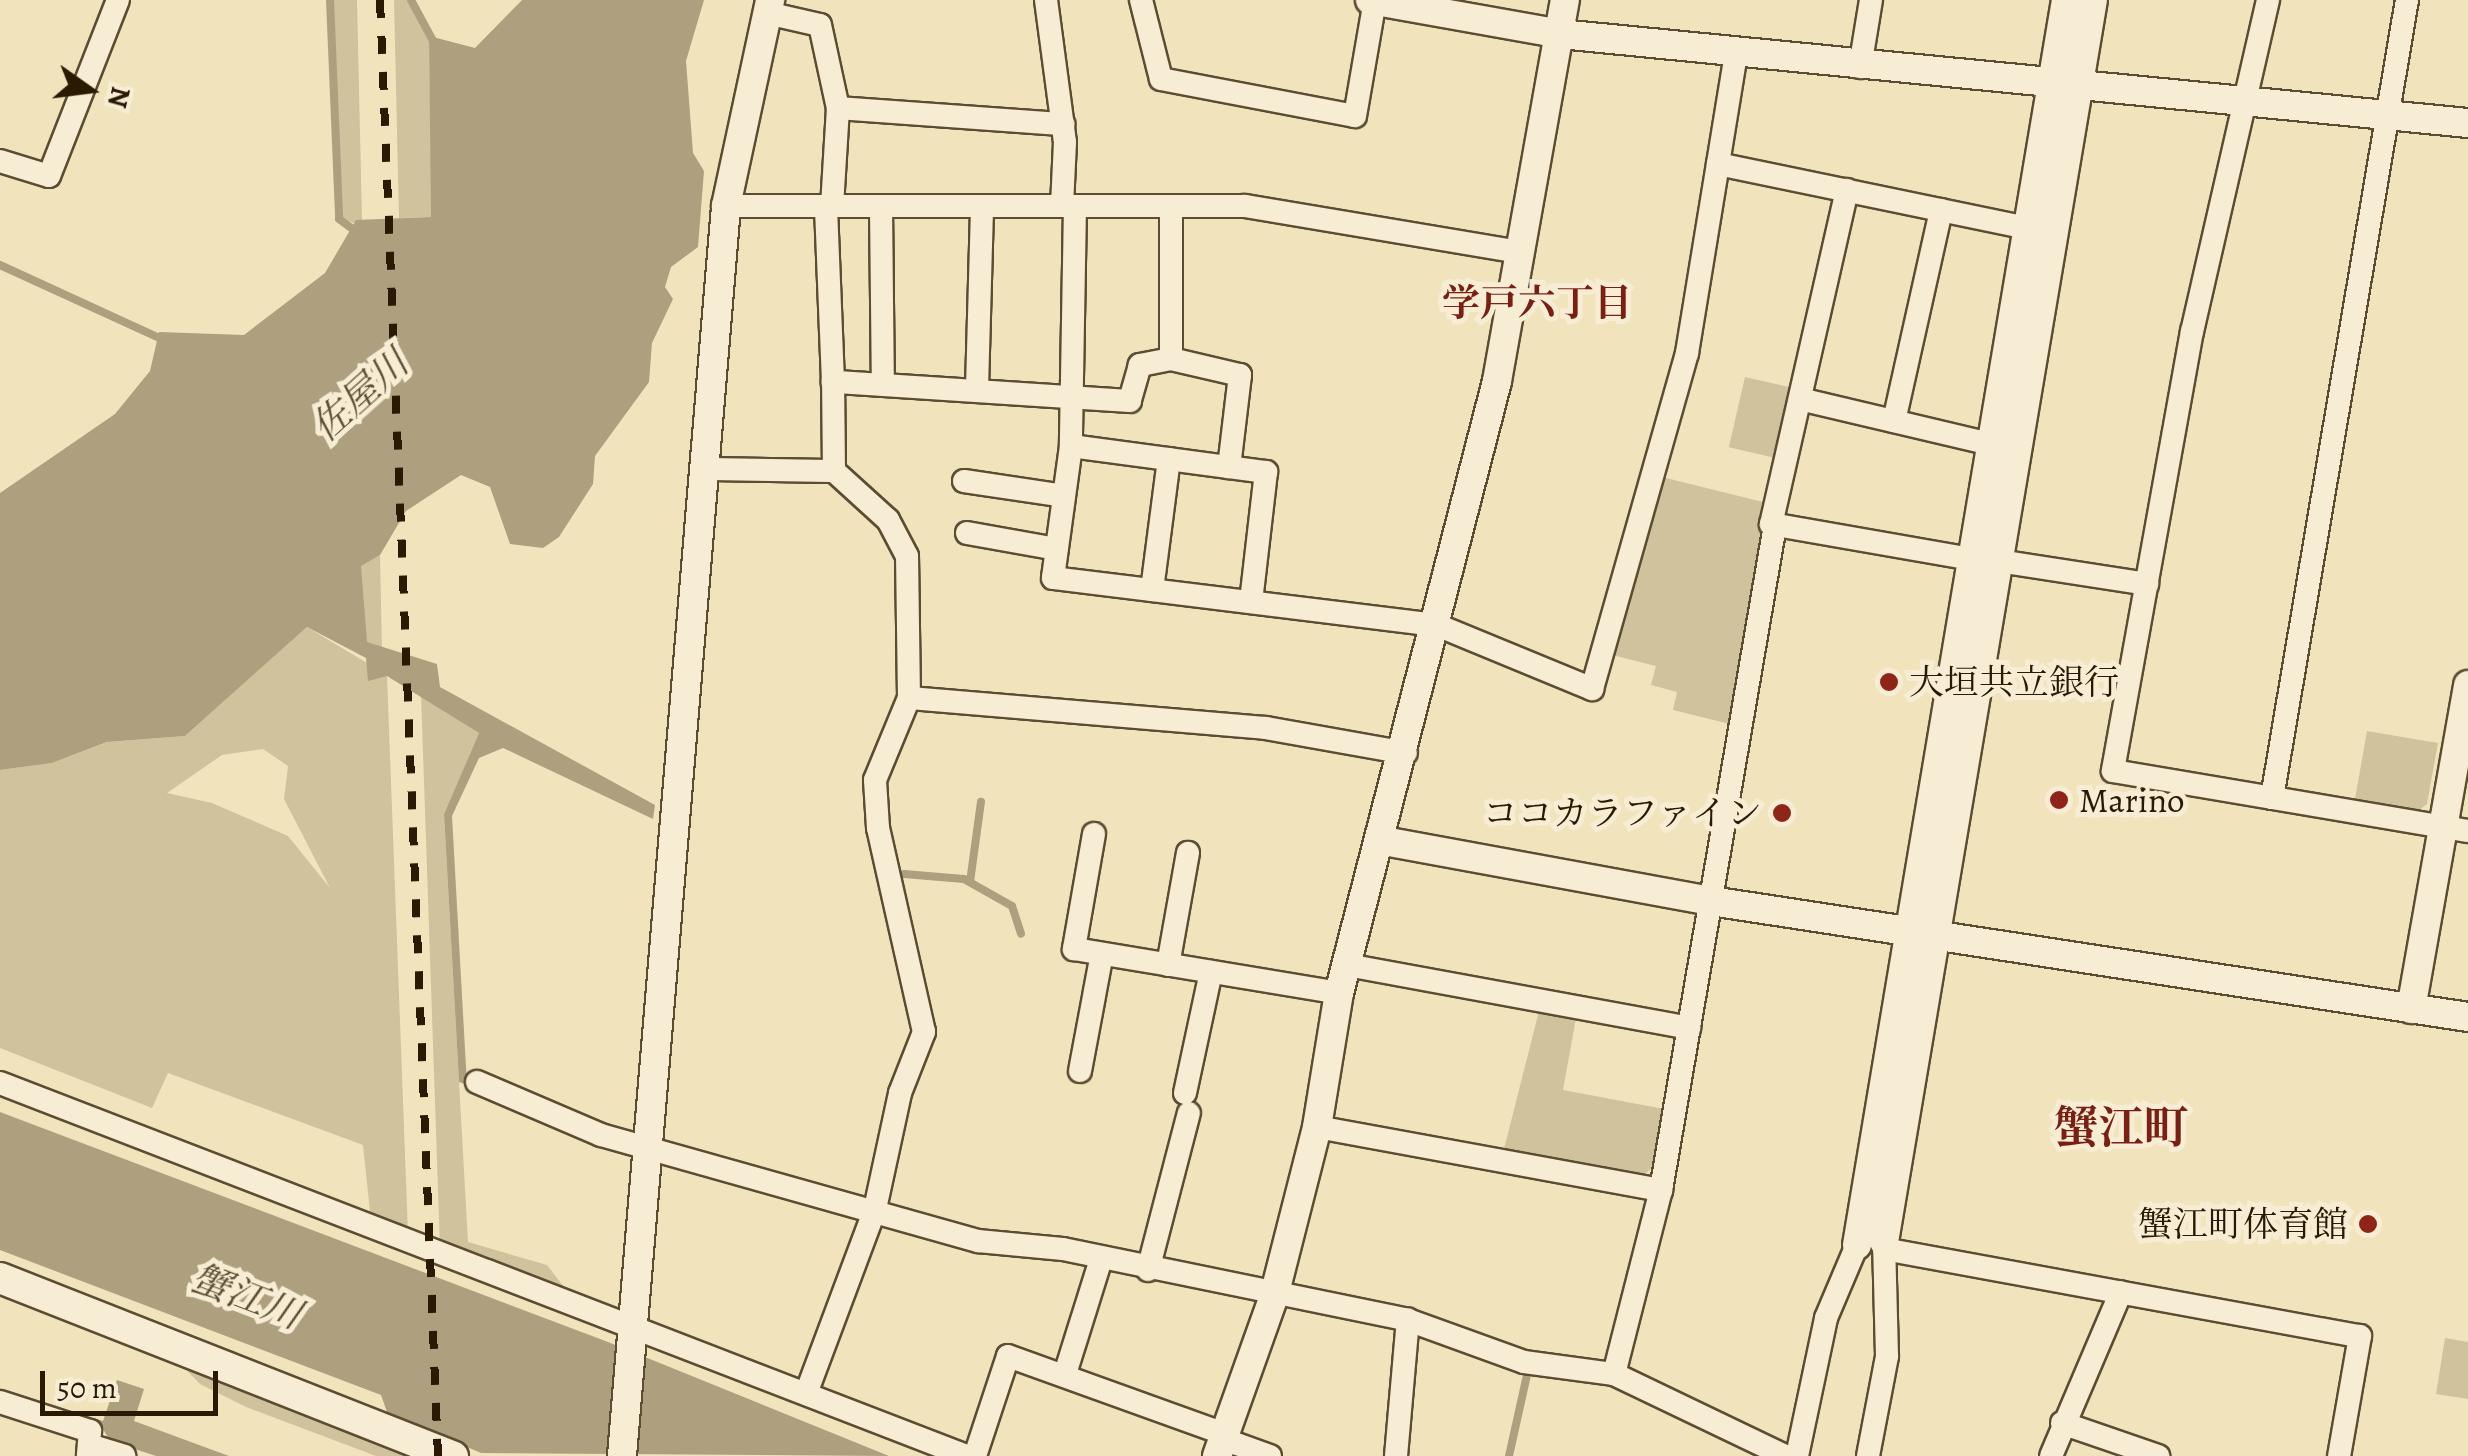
<!DOCTYPE html>
<html>
<head>
<meta charset="utf-8">
<style>
  body { margin:0 }
  #map { position:relative; width:2468px; height:1456px; overflow:hidden; background:#f1e4bd; font-family:Alegreya,"Noto Serif JP",serif }
  div>[style] { position:absolute }
  .green>* { inset:0; background:#cfc29d; transform-origin:0 0 }
  .water>* { inset:0; background:#ae9f7e }
  .stream>* { height:8px; margin:-4px; padding:0 4px; transform-origin:4px; border-radius:4px; background:#ae9f7e }
  .roads { filter:drop-shadow(2px 0 #5c4c32) drop-shadow(-2px 0 #5c4c32) drop-shadow(0 2px #5c4c32) drop-shadow(0 -2px #5c4c32) }
  .minor>* { height:22px; margin:-11px; padding:0 11px; transform-origin:11px; border-radius:11px; background:#f6edd4 }
  .tertiary>* { height:28px; margin:-14px; padding:0 14px; transform-origin:14px; border-radius:14px; background:#f6edd4 }
  .secondary>* { height:30px; margin:-15px; padding:0 15px; transform-origin:15px; border-radius:15px; background:#f6edd4 }
  .rail>* { height:8px; margin-top:-4px; transform-origin:0; background:repeating-linear-gradient(90deg,#2b1a03 0 18px,transparent 0 36px) }
  .dots>* { width:28px; height:28px; translate:-50% -50%; box-sizing:border-box; border:5px solid #f6edd4; border-radius:50% }
  span { translate:-50% -50%; white-space:nowrap; text-align:center; line-height:1.15; -webkit-text-stroke:10px #f6edd4; paint-order:stroke }
  .poi-label { font-size:35px; color:#2b1a03 }
  .left { translate:0 -50%; text-align:left }
  .right { translate:-100% -50%; text-align:right }
  .neighbourhood-label { font-size:38px; color:#7a1f14; font-weight:700 }
  .water-label { font-size:38px; color:#5f4f34; font-style:italic }
  .district-label { font-size:45px; color:#7a1f14; font-weight:700 }
  .north { position:absolute; left:40px; top:40px; width:100px; height:100px; -webkit-text-stroke:8px #f6edd4; paint-order:stroke; rotate:104deg; font-size:28px; font-weight:700; line-height:40px; text-align:center; color:#2b1a03 }
  .north::after { content:''; display:block; margin:auto; width:35px; height:45px; background:#2b1a03; clip-path:polygon(50% 0,100% 100%,50% 72%,0 100%) }
  .scale { position:absolute; left:40px; top:1371px; width:178px; height:45px; box-sizing:border-box; border:5px solid #2b1a03; border-top:0; padding-left:12px; font-size:30px; line-height:35px; white-space:nowrap; color:#2b1a03; -webkit-text-stroke:8px #f6edd4; paint-order:stroke }
</style>
</head>
<body>
<div id="map">
  <div class="green">
    <i style="clip-path:polygon(332px 0,357px 0,362px 220px,353px 223px,341px 217px)"></i>
    <i style="clip-path:polygon(394px 0,415px 0,429px 36px,432px 217px,399px 218px)"></i>
    <i style="left:1745px;top:377px;width:50px;height:72px;rotate:13deg"></i>
    <i style="clip-path:polygon(1662px 477px,1767px 503px,1730px 724px,1673px 710px,1677px 692px,1651px 685px,1656px 666px,1612px 655px)"></i>
    <i style="clip-path:polygon(380px 555px,382px 651px,366px 642px,360px 566px)"></i>
    <i style="clip-path:polygon(evenodd,307px 627px,387px 675px,408px 1234px,371px 1221px,363px 1145px,168px 1073px,152px 1108px,0 1048px,0 770px,52px 763px,108px 742px,185px 736px,307px 627px,263px 749px,288px 766px,284px 799px,330px 888px,288px 836px,212px 803px,167px 793px,222px 755px,263px 749px)"></i>
    <i style="clip-path:polygon(421px 695px,479px 733px,444px 814px,468px 1242px,547px 1265px,570px 1295px,440px 1248px)"></i>
    <i style="clip-path:polygon(2367px 731px,2438px 743px,2427px 804px,2418px 811px,2355px 799px)"></i>
    <i style="clip-path:polygon(1539px 1011px,1576px 1018px,1563px 1090px,1664px 1109px,1654px 1166px,1644px 1175px,1504px 1149px)"></i>
    <i style="clip-path:polygon(2445px 1338px,2468px 1342px,2468px 1399px,2436px 1394px)"></i>
    <i style="clip-path:polygon(171px 1354px,411px 1449px,411px 1456px,376px 1456px,246px 1407px,200px 1384px)"></i>
  </div>
  <div class="water">
    <i style="clip-path:polygon(522px 0,704px 0,686px 61px,693px 153px,704px 171px,698px 247px,671px 267px,665px 287px,673px 299px,652px 343px,649px 382px,595px 456px,593px 484px,559px 537px,543px 548px,510px 544px,490px 487px,461px 475px,406px 511px,380px 555px,361px 566px,367px 642px,437px 664px,440px 687px,655px 805px,653px 819px,503px 748px,479px 758px,452px 816px,467px 1085px,459px 1082px,444px 814px,479px 733px,387px 676px,368px 681px,366px 658px,307px 627px,185px 736px,107px 742px,52px 763px,0 770px,0 493px,115px 414px,150px 371px,159px 332px,244px 335px,325px 273px,356px 220px,431px 217px,429px 36px,475px 48px)"></i>
    <i style="clip-path:polygon(0 1112px,608px 1342px,889px 1456px,481px 1453px,387px 1412px,381px 1395px,0 1250px)"></i>
    <i style="clip-path:polygon(117px 1380px,144px 1389px,134px 1421px,229px 1456px,156px 1456px,110px 1441px,103px 1429px,0 1396px,0 1388px,103px 1421px)"></i>
  </div>
  <div class="stream">
    <i style="left:330px;top:0;width:219px;rotate:87.6deg"></i>
    <i style="left:339px;top:219px;width:19px;rotate:36deg"></i>
    <i style="left:411px;top:0;width:55px;rotate:61.6deg"></i>
    <i style="left:0;top:265px;width:178px;rotate:24.6deg"></i>
    <i style="left:904px;top:874px;width:60px;rotate:4.8deg"></i>
    <i style="left:964px;top:879px;width:55px;rotate:29.4deg"></i>
    <i style="left:1012px;top:906px;width:29px;rotate:72deg"></i>
    <i style="left:970px;top:882px;width:81px;rotate:-82.2deg"></i>
    <i style="left:1509px;top:1456px;width:88px;rotate:-77.5deg"></i>
  </div>
  <div class="roads">
    <div class="minor">
      <i style="left:1046px;top:0;width:143px;rotate:82.4deg"></i>
      <i style="left:1065px;top:142px;width:64px;rotate:92.7deg"></i>
      <i style="left:1141px;top:0;width:81px;rotate:75.8deg"></i>
      <i style="left:1161px;top:79px;width:197px;rotate:10.8deg"></i>
      <i style="left:1355px;top:116px;width:118px;rotate:-80.2deg"></i>
      <i style="left:2268px;top:0;width:340px;rotate:102.9deg"></i>
      <i style="left:2192px;top:331px;width:447px;rotate:100.2deg"></i>
      <i style="left:2113px;top:771px;width:360px;rotate:9.6deg"></i>
      <i style="left:767px;top:13px;width:54px;rotate:12.8deg"></i>
      <i style="left:820px;top:25px;width:85px;rotate:77.8deg"></i>
      <i style="left:838px;top:108px;width:98px;rotate:93.5deg"></i>
      <i style="left:1860px;top:67px;width:68px;rotate:-80.7deg"></i>
      <i style="left:838px;top:108px;width:226px;rotate:4.1deg"></i>
      <i style="left:0;top:161px;width:51px;rotate:17deg"></i>
      <i style="left:49px;top:176px;width:189px;rotate:-68.6deg"></i>
      <i style="left:1718px;top:164px;width:316px;rotate:11.7deg"></i>
      <i style="left:1847px;top:190px;width:343px;rotate:102.8deg"></i>
      <i style="left:1771px;top:524px;width:204px;rotate:9.9deg"></i>
      <i style="left:726px;top:206px;width:100px"></i>
      <i style="left:881px;top:206px;width:178px;rotate:89.4deg"></i>
      <i style="left:1075px;top:206px;width:240px;rotate:91deg"></i>
      <i style="left:1071px;top:446px;width:133px;rotate:97.8deg"></i>
      <i style="left:1053px;top:578px;width:387px;rotate:7deg"></i>
      <i style="left:1437px;top:625px;width:168px;rotate:22.4deg"></i>
      <i style="left:1592px;top:689px;width:349px;rotate:-74.2deg"></i>
      <i style="left:1687px;top:353px;width:304px;rotate:-80.7deg"></i>
      <i style="left:1171px;top:206px;width:153px;rotate:90deg"></i>
      <i style="left:1171px;top:359px;width:32px;rotate:169deg"></i>
      <i style="left:1140px;top:365px;width:37px;rotate:106deg"></i>
      <i style="left:1130px;top:401px;width:298px;rotate:-176.3deg"></i>
      <i style="left:833px;top:382px;width:176px;rotate:-92.3deg"></i>
      <i style="left:826px;top:206px;width:419px"></i>
      <i style="left:1245px;top:206px;width:280px;rotate:9.5deg"></i>
      <i style="left:1171px;top:359px;width:71px;rotate:13.1deg"></i>
      <i style="left:1240px;top:375px;width:93px;rotate:96.8deg"></i>
      <i style="left:977px;top:388px;width:182px;rotate:-88.4deg"></i>
      <i style="left:1800px;top:399px;width:196px;rotate:13.3deg"></i>
      <i style="left:1894px;top:421px;width:216px;rotate:-77.4deg"></i>
      <i style="left:1071px;top:446px;width:197px;rotate:7.6deg"></i>
      <i style="left:1266px;top:472px;width:131px;rotate:96.6deg"></i>
      <i style="left:706px;top:469px;width:128px;rotate:0.9deg"></i>
      <i style="left:964px;top:481px;width:101px;rotate:8.5deg"></i>
      <i style="left:967px;top:533px;width:91px;rotate:10.1deg"></i>
      <i style="left:1999px;top:561px;width:150px;rotate:8.8deg"></i>
      <i style="left:1152px;top:590px;width:132px;rotate:-82.6deg"></i>
      <i style="left:909px;top:698px;width:358px;rotate:4.8deg"></i>
      <i style="left:1266px;top:728px;width:142px;rotate:10.1deg"></i>
      <i style="left:2272px;top:798px;width:809px;rotate:-80.4deg"></i>
      <i style="left:1094px;top:834px;width:117px;rotate:99.9deg"></i>
      <i style="left:1074px;top:949px;width:269px;rotate:9.4deg"></i>
      <i style="left:1168px;top:965px;width:114px;rotate:-79.9deg"></i>
      <i style="left:1347px;top:965px;width:348px;rotate:10.4deg"></i>
      <i style="left:1080px;top:1071px;width:119px;rotate:-79.4deg"></i>
      <i style="left:477px;top:1082px;width:135px;rotate:23.1deg"></i>
      <i style="left:601px;top:1135px;width:392px;rotate:15.7deg"></i>
      <i style="left:978px;top:1241px;width:85px;rotate:5.4deg"></i>
      <i style="left:1063px;top:1249px;width:352px;rotate:11.6deg"></i>
      <i style="left:1408px;top:1320px;width:123px;rotate:19.9deg"></i>
      <i style="left:1524px;top:1362px;width:91px;rotate:7.6deg"></i>
      <i style="left:1614px;top:1374px;width:190px;rotate:25.6deg"></i>
      <i style="left:0;top:1083px;width:1036px;rotate:21.11deg"></i>
      <i style="left:1185px;top:1093px;width:124px;rotate:-77.9deg"></i>
      <i style="left:1317px;top:1127px;width:350px;rotate:10.4deg"></i>
      <i style="left:1884px;top:1249px;width:484px;rotate:10.4deg"></i>
      <i style="left:2360px;top:1336px;width:122px;rotate:99.9deg"></i>
      <i style="left:1148px;top:1270px;width:162px;rotate:-75.4deg"></i>
      <i style="left:1065px;top:1374px;width:121px;rotate:-72.6deg"></i>
      <i style="left:1614px;top:1374px;width:190px;rotate:-75.7deg"></i>
      <i style="left:1661px;top:1190px;width:675px;rotate:-80.27deg"></i>
      <i style="left:807px;top:1391px;width:194px;rotate:-69.5deg"></i>
      <i style="left:875px;top:1209px;width:119px;rotate:-77.8deg"></i>
      <i style="left:900px;top:1093px;width:66px;rotate:-68.5deg"></i>
      <i style="left:924px;top:1032px;width:209px;rotate:-102.7deg"></i>
      <i style="left:878px;top:828px;width:48px;rotate:-93.6deg"></i>
      <i style="left:875px;top:780px;width:89px;rotate:-67.5deg"></i>
      <i style="left:909px;top:698px;width:142px;rotate:-90.8deg"></i>
      <i style="left:907px;top:556px;width:41px;rotate:-117.8deg"></i>
      <i style="left:888px;top:520px;width:73px;rotate:-137.8deg"></i>
      <i style="left:834px;top:471px;width:89px;rotate:-90.6deg"></i>
      <i style="left:0;top:1402px;width:95px;rotate:17.9deg"></i>
      <i style="left:90px;top:1431px;width:25px;rotate:95deg"></i>
      <i style="left:2062px;top:1423px;width:102px;rotate:19deg"></i>
      <i style="left:1223px;top:1439px;width:50px;rotate:19.9deg"></i>
      <i style="left:89px;top:1445px;width:37px;rotate:17deg"></i>
      <i style="left:975px;top:1456px;width:105px;rotate:-71.7deg"></i>
      <i style="left:1008px;top:1356px;width:231px;rotate:19.8deg"></i>
      <i style="left:1396px;top:1456px;width:137px;rotate:-85deg"></i>
      <i style="left:1797px;top:1456px;width:141px;rotate:-78.1deg"></i>
      <i style="left:1826px;top:1318px;width:79px;rotate:-67deg"></i>
      <i style="left:1868px;top:1456px;width:102px;rotate:-79.2deg"></i>
      <i style="left:1887px;top:1356px;width:114px;rotate:-91.5deg"></i>
      <i style="left:2051px;top:1456px;width:178px;rotate:-66.9deg"></i>
    </div>
    <div class="tertiary">
      <i style="left:1370px;top:0;width:193px;rotate:10.1deg"></i>
      <i style="left:1560px;top:34px;width:912px;rotate:5.6deg"></i>
      <i style="left:1384px;top:841px;width:332px;rotate:10.4deg"></i>
      <i style="left:1711px;top:901px;width:766px;rotate:8.71deg"></i>
      <i style="left:2411px;top:1009px;width:329px;rotate:-80deg"></i>
      <i style="left:1884px;top:1242px;width:1259px;rotate:-80.45deg"></i>
      <i style="left:1857px;top:1245px;width:1262px;rotate:-80.47deg"></i>
      <i style="left:622px;top:1456px;width:1254px;rotate:-85.24deg"></i>
      <i style="left:726px;top:206px;width:211px;rotate:-77.9deg"></i>
      <i style="left:1217px;top:1456px;width:170px;rotate:-70.4deg"></i>
      <i style="left:1274px;top:1296px;width:174px;rotate:-75.7deg"></i>
      <i style="left:1317px;top:1127px;width:136px;rotate:-80.7deg"></i>
      <i style="left:1339px;top:993px;width:632px;rotate:-75.52deg"></i>
      <i style="left:1497px;top:381px;width:387px;rotate:-79.9deg"></i>
    </div>
    <div class="secondary">
      <i style="left:0;top:1278px;width:487px;rotate:21.5deg"></i>
    </div>
  </div>
  <div class="rail">
    <i style="left:380px;top:0;width:1457px;rotate:87.72deg"></i>
  </div>
  <div class="dots">
    <i style="left:1889px;top:682px;background:#8f2418"></i>
    <i style="left:2059px;top:800px;background:#8f2418"></i>
    <i style="left:1782px;top:813px;background:#8f2418"></i>
    <i style="left:2368px;top:1224px;background:#8f2418"></i>
  </div>
  <div class="poi-label">
    <span class="left" style="left:1909px;top:682px">大垣共立銀行</span>
    <span class="left" style="left:2079px;top:800px">Marino</span>
    <span class="right" style="left:1762px;top:813px">ココカラファイン</span>
    <span class="right" style="left:2348px;top:1224px">蟹江町体育館</span>
  </div>
  <div class="neighbourhood-label">
    <span style="left:1537px;top:304px">学戸六丁目</span>
  </div>
  <div class="water-label">
    <span style="left:360px;top:396px;rotate:-42deg">佐屋川</span>
    <span style="left:246px;top:1297px;rotate:21deg">蟹江川</span>
  </div>
  <div class="district-label">
    <span style="left:2121px;top:1129px">蟹江町</span>
  </div>
  <div class="north">N</div>
  <div class="scale">50 m</div>
</div>
</body>
</html>
